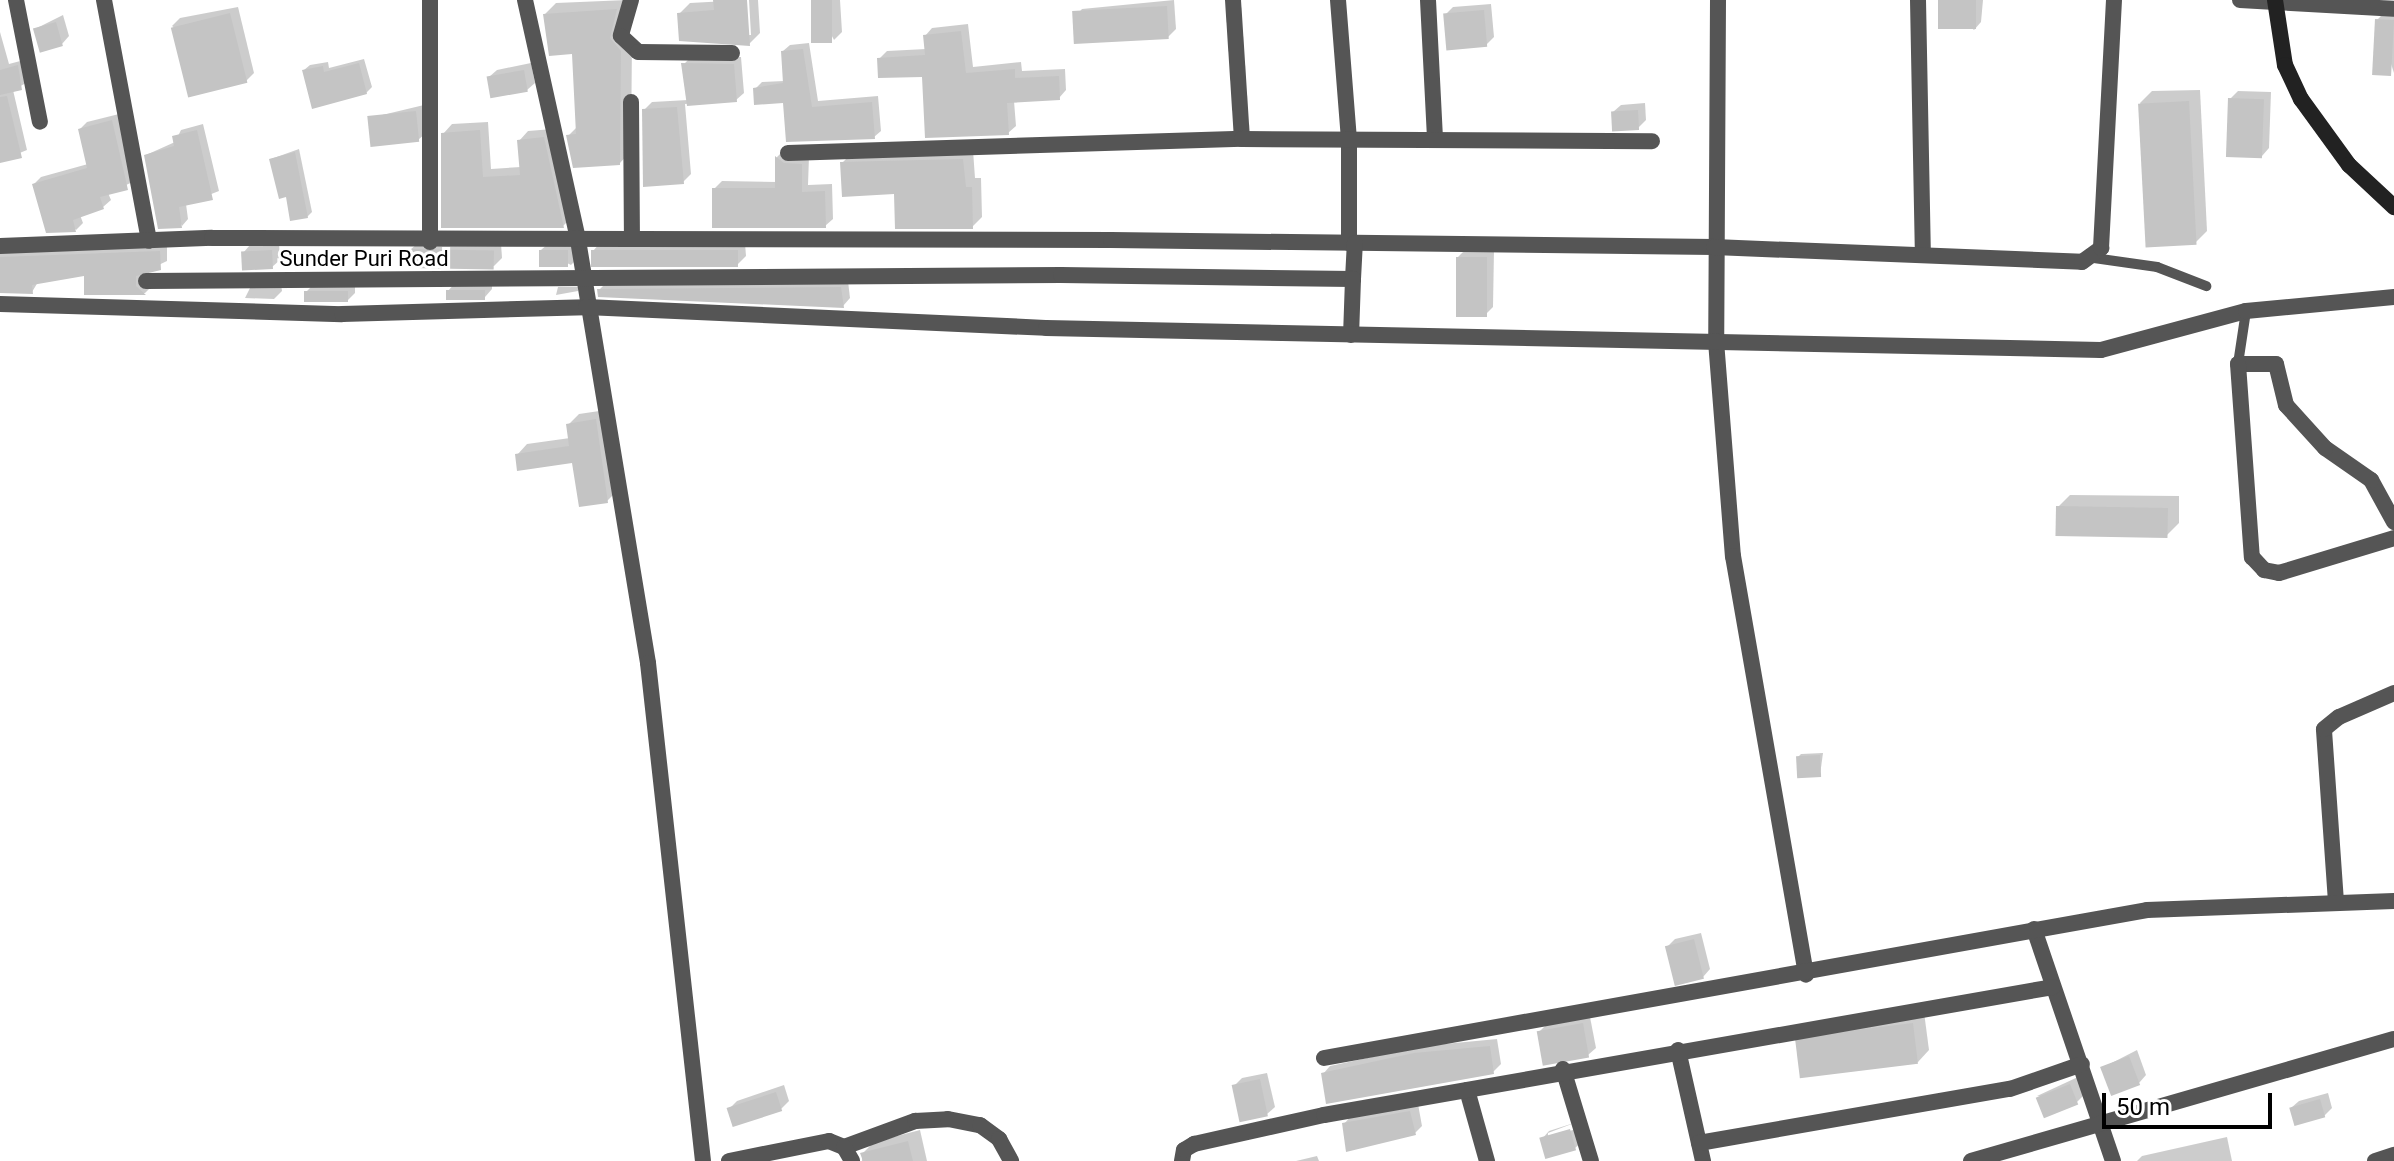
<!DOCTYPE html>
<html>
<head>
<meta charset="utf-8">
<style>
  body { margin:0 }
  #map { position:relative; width:2394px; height:1161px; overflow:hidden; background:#fff; font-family:Roboto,sans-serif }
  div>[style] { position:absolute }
  .shadow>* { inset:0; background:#0003 }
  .building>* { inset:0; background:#c4c4c4; transform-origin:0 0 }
  .lane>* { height:10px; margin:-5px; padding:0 5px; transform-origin:5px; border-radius:5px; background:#555 }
  .street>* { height:16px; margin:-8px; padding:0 8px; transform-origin:8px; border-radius:8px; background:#555 }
  .secondary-bridge>* { height:16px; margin:-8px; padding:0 8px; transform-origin:8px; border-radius:8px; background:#222 }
  span { translate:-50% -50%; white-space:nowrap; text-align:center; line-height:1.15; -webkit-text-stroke:6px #fff; paint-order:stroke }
  .street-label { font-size:22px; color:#000 }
  .scale { position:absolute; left:2102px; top:1093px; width:170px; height:36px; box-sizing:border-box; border:4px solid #000; border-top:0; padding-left:10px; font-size:24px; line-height:28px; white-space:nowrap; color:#000; -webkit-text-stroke:6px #fff; paint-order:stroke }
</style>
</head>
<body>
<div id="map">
  <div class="shadow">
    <i style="clip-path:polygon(627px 0,620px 26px,632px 40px,631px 151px,620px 163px,568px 136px,577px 127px,574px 52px,545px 14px,556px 3px)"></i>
    <i style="clip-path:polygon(745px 0,747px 35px,751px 35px,749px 0,758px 0,760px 33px,749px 44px,679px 14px,690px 3px)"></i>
    <i style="clip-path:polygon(813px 0,840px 0,842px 32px,834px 40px)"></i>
    <i style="clip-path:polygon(1174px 0,1176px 29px,1168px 37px,1075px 17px,1082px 9px)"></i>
    <i style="clip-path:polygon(1940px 0,1983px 0,1981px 22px,1974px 30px)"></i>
    <i style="clip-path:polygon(1491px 4px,1494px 37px,1486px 45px,1445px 15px,1453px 7px)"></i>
    <i style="clip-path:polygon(238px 7px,254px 73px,246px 81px,172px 26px,180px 18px)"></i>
    <i style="clip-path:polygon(2389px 8px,2394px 8px,2394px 73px,2377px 20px)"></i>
    <i style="clip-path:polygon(63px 15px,69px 36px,62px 44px,35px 29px)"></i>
    <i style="clip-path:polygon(968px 24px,973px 67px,1021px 62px,1022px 71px,1065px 69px,1066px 90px,1059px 98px,1014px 101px,1016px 126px,1008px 133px,924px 74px,879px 59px,887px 51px,926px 49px,925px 36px,932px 28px)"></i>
    <i style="clip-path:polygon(0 32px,9px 64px,24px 60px,28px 82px,13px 90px,27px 150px,0 161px)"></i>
    <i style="clip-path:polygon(809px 43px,818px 101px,878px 96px,881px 131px,874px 137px,755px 89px,762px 82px,784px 81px,783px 51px,790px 45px)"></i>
    <i style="clip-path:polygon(691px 57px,741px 57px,744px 93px,736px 100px,685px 104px,691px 174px,683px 182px,644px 110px,652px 102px,688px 100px,684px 64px)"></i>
    <i style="clip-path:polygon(364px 59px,372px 87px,366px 93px,304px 70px,310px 65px,328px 62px,329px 68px)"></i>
    <i style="clip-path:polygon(531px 63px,535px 83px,527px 90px,489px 77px,497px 70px)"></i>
    <i style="clip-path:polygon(2200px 90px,2207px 231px,2195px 243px,2140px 103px,2152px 91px)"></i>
    <i style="clip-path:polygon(2238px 91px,2271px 92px,2269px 148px,2262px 156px,2230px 99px)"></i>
    <i style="clip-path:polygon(1645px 103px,1646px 120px,1638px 128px,1613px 112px,1621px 105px)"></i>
    <i style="clip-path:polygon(424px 105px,426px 133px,418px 140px,370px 123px,378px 116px)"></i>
    <i style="clip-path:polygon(119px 114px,135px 181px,108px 193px,111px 200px,103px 207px,80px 215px,83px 223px,76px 230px,34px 184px,41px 177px,88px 164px,80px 129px,87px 122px)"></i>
    <i style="clip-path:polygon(488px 122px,491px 169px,521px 167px,519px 141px,528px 131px,553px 129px,572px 217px,563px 226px,443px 226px,443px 134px,452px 124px)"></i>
    <i style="clip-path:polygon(203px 124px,219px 191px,186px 204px,188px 219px,182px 226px,146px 155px,175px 142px,181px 130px)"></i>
    <i style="clip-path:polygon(299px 149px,312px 212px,307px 217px,288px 195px,271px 159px)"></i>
    <i style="clip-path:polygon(784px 150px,809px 157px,808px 185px,832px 184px,833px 219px,825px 226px,714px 189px,722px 181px,777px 182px,777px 157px)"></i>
    <i style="clip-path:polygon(973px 150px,975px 178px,981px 178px,982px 217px,972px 227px,842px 163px,852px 153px)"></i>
    <i style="clip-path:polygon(279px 243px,280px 260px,272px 267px,243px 253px,250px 245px)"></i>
    <i style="clip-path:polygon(418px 243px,501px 243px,502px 258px,494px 266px,410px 250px)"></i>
    <i style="clip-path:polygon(549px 243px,576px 243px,578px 258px,571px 265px,541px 250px)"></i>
    <i style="clip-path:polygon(600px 243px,745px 243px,746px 256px,738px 264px,593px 251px)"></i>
    <i style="clip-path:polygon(167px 245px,167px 261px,142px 273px,151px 287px,145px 293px,86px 293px,86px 274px,38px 282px,32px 292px,0 291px,0 249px)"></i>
    <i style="clip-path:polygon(1465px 250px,1494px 250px,1493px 307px,1485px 315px,1458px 257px)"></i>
    <i style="clip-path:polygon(848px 281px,850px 298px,843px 306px,599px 290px,607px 282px)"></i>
    <i style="clip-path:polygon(455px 283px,492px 283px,492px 289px,485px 297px,448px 291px)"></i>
    <i style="clip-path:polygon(252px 284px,281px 284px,282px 291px,274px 299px,245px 298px)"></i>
    <i style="clip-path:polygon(314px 284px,355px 284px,355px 293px,347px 301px,306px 292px)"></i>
    <i style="clip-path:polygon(558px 287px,578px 287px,578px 291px,556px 295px)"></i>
    <i style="clip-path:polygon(606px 410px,618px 490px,607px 501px,574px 461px,517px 455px,527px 444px,570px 438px,568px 425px,579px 414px)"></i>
    <i style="clip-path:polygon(2070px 495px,2179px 496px,2179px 523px,2167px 535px,2058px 507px)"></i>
    <i style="clip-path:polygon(1823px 753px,1820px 775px,1798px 757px,1801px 754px)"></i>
    <i style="clip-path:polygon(1701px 933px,1710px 969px,1703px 977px,1667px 947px,1675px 939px)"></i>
    <i style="clip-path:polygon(1924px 1012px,1929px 1050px,1918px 1062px,1798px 1044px,1810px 1032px)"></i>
    <i style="clip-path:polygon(1590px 1017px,1596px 1048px,1588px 1055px,1539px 1032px,1547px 1024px)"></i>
    <i style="clip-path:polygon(1497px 1039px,1501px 1064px,1493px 1072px,1323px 1074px,1330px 1066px,1423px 1046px)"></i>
    <i style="clip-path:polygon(2137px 1050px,2146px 1075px,2139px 1083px,2102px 1068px)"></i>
    <i style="clip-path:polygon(1267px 1073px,1275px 1107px,1267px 1114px,1234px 1086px,1242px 1078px)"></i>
    <i style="clip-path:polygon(2078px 1077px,2084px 1095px,2076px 1103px,2037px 1096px)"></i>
    <i style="clip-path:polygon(784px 1085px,789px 1101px,781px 1109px,735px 1124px,729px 1109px,737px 1101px)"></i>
    <i style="clip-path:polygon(2328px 1093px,2332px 1108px,2324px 1116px,2291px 1108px,2299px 1101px)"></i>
    <i style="clip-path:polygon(1418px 1104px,1422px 1126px,1415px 1133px,1344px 1124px,1351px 1116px)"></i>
    <i style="clip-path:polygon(1577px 1122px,1548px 1133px,1548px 1138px,1579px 1128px,1583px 1141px,1575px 1148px,1542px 1139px,1549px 1131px)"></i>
    <i style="clip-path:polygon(920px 1130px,927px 1161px,862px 1161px,862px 1154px,874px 1142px)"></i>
    <i style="clip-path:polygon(2227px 1137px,2232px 1161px,2137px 1161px,2142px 1156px)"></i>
    <i style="clip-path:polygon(1317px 1156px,1319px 1161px,1296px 1161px)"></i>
  </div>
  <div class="building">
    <i style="clip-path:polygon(713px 0,747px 0,750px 46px,679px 41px,677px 13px,714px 10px)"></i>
    <i style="left:811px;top:0;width:21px;height:43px"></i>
    <i style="left:1938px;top:0;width:38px;height:29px"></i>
    <i style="left:1167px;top:6px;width:33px;height:95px;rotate:87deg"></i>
    <i style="clip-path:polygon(617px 9px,610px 38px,621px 51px,620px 165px,573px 168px,566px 135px,576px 134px,572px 54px,549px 56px,543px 14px)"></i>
    <i style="left:1484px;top:10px;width:37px;height:41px;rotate:85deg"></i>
    <i style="left:230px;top:13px;width:72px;height:61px;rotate:76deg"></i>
    <i style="left:2375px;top:19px;width:19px;height:56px;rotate:3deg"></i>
    <i style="left:56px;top:22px;width:25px;height:24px;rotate:74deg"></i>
    <i style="clip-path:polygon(961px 31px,966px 73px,1015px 69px,1015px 78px,1059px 76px,1060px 100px,1007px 103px,1009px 135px,925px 138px,922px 77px,878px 78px,877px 58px,925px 55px,923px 35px)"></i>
    <i style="clip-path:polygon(803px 49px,812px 107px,872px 102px,875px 139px,786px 142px,783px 103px,754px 105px,753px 88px,783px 83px,781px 51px)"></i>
    <i style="clip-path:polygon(359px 63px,367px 94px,312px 109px,302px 70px,323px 66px,324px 72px)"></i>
    <i style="clip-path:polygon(681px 63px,734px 64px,737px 102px,687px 106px)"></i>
    <i style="clip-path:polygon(18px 65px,22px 90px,0 95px,0 70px)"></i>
    <i style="left:524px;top:70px;width:22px;height:38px;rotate:80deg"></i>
    <i style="clip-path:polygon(7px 96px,22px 158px,0 163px,0 97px)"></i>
    <i style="left:2228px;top:98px;width:36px;height:59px;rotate:2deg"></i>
    <i style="left:2189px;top:101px;width:144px;height:51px;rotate:87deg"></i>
    <i style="clip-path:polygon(677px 107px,684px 184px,643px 187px,642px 109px)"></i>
    <i style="left:1638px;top:110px;width:20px;height:27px;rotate:87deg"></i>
    <i style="left:416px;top:111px;width:31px;height:49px;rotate:84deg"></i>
    <i style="clip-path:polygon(112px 120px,128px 190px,100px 197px,104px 209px,73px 220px,76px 232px,46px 233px,32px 184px,87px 168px,78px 129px)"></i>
    <i style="clip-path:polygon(197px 130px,213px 200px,179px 207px,182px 228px,158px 229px,144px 155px,174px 146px,172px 136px)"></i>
    <i style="clip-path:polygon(480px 130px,483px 177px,520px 175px,517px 140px,544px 137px,564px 228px,441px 228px,441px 133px)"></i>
    <i style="clip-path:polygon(295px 152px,308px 218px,290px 221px,286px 197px,279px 199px,269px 159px)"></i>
    <i style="clip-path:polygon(775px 156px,784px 163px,802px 164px,802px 192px,825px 191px,826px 228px,712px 228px,712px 188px,775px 188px)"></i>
    <i style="clip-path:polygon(963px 159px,966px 187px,972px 187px,973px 229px,895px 229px,894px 194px,842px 197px,840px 162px)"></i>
    <i style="left:408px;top:249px;width:86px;height:19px;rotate:1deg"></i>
    <i style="left:272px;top:250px;width:19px;height:31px;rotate:87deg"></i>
    <i style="left:539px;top:250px;width:29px;height:17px"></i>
    <i style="left:591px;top:250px;width:147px;height:17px"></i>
    <i style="clip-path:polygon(160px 251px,161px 270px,136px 276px,136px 286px,146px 295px,84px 295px,84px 276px,32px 285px,33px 294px,0 293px,0 257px)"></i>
    <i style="left:1456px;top:257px;width:31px;height:60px"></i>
    <i style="clip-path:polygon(841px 287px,844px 308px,598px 297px,597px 289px)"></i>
    <i style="left:446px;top:290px;width:39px;height:10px"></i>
    <i style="left:304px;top:291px;width:44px;height:11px"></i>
    <i style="clip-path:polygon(596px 419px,608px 503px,579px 507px,572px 463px,517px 471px,515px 454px,569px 446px,566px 424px)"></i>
    <i style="left:2056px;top:506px;width:112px;height:30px;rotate:1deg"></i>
    <i style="left:1820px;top:755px;width:22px;height:24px;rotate:87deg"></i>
    <i style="left:1694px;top:939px;width:41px;height:30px;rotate:76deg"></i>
    <i style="left:1583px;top:1023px;width:35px;height:47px;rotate:80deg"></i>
    <i style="left:1913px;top:1023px;width:41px;height:119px;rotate:83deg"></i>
    <i style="clip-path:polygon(1490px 1046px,1494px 1074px,1326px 1104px,1321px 1073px,1414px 1053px)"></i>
    <i style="left:2129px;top:1056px;width:31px;height:31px;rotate:69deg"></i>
    <i style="left:1260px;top:1079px;width:38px;height:29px;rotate:78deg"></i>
    <i style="left:2070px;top:1084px;width:22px;height:37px;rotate:68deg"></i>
    <i style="left:776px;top:1092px;width:20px;height:52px;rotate:72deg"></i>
    <i style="left:2320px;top:1099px;width:19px;height:32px;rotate:74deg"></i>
    <i style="clip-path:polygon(1410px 1111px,1416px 1135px,1346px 1152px,1342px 1123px)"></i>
    <i style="left:1570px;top:1129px;width:22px;height:32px;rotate:74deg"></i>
    <i style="clip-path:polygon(908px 1141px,913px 1161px,863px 1161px,860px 1153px)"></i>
  </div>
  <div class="lane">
    <i style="left:2094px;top:258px;width:64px;rotate:8.1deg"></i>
    <i style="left:2157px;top:267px;width:53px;rotate:21.2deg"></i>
    <i style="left:2238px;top:364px;width:54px;rotate:-81.4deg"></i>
  </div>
  <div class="street">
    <i style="left:16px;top:0;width:124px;rotate:78.9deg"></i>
    <i style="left:104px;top:0;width:245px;rotate:79.4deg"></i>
    <i style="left:430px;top:0;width:242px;rotate:90deg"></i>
    <i style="left:525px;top:0;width:246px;rotate:77.5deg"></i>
    <i style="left:578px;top:240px;width:429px;rotate:80.6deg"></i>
    <i style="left:648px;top:663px;width:501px;rotate:83.7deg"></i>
    <i style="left:631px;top:0;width:37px;rotate:106deg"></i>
    <i style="left:621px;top:36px;width:23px;rotate:43deg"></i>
    <i style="left:638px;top:52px;width:94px;rotate:0.6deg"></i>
    <i style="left:1233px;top:0;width:139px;rotate:86.3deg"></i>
    <i style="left:1338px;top:0;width:139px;rotate:85.5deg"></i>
    <i style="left:1349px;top:139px;width:104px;rotate:90deg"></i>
    <i style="left:1428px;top:0;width:139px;rotate:87.1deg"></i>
    <i style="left:1718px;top:0;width:341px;rotate:90.3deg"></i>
    <i style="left:1716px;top:341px;width:216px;rotate:85.5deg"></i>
    <i style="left:1733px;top:556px;width:425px;rotate:80.1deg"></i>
    <i style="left:1918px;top:0;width:255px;rotate:88.9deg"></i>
    <i style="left:2240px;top:0;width:154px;rotate:3.3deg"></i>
    <i style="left:631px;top:102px;width:136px;rotate:89.6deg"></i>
    <i style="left:788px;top:153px;width:454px;rotate:-1.8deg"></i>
    <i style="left:1242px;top:139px;width:410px;rotate:0.3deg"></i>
    <i style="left:0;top:246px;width:212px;rotate:-2.2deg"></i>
    <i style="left:212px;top:238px;width:899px;rotate:0.13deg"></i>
    <i style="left:1111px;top:240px;width:603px;rotate:0.67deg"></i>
    <i style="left:1714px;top:247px;width:368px;rotate:2.3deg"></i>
    <i style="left:2082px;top:262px;width:24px;rotate:-36deg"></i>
    <i style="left:2101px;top:248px;width:248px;rotate:-87deg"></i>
    <i style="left:1353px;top:279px;width:36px;rotate:-87deg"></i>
    <i style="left:146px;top:281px;width:915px;rotate:-0.38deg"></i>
    <i style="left:1061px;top:275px;width:292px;rotate:0.8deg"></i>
    <i style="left:1353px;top:279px;width:56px;rotate:92deg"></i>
    <i style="left:0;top:304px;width:342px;rotate:1.7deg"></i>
    <i style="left:342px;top:314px;width:244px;rotate:-1.6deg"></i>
    <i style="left:586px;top:307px;width:460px;rotate:2.6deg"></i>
    <i style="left:1046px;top:328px;width:1055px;rotate:1.19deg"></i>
    <i style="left:2101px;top:350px;width:150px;rotate:-15.1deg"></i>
    <i style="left:2246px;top:311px;width:149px;rotate:-5.4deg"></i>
    <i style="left:2394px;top:522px;width:48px;rotate:-118.7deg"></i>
    <i style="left:2371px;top:480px;width:56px;rotate:-145.2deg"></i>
    <i style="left:2325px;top:448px;width:58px;rotate:-132.2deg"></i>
    <i style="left:2286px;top:405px;width:42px;rotate:-103.7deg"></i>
    <i style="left:2276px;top:364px;width:38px;rotate:180deg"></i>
    <i style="left:2238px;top:364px;width:194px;rotate:85.9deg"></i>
    <i style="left:2252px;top:557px;width:18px;rotate:47deg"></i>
    <i style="left:2264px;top:570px;width:15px;rotate:11deg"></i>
    <i style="left:2279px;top:573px;width:120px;rotate:-16.9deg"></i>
    <i style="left:2336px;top:902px;width:173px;rotate:-94deg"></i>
    <i style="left:2324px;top:729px;width:19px;rotate:-39deg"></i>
    <i style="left:2339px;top:717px;width:60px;rotate:-23.6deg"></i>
    <i style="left:2034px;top:929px;width:245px;rotate:71.2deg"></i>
    <i style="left:1678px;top:1050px;width:114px;rotate:77.3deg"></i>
    <i style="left:1324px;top:1058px;width:836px;rotate:-10.19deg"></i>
    <i style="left:2147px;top:910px;width:247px;rotate:-2.1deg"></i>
    <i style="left:1563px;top:1069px;width:96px;rotate:73.1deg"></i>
    <i style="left:1467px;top:1090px;width:74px;rotate:74.3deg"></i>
    <i style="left:1699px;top:1143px;width:316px;rotate:-9.9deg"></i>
    <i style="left:2010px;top:1089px;width:76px;rotate:-19.1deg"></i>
    <i style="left:844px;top:1147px;width:76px;rotate:-20.1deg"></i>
    <i style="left:915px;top:1121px;width:33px;rotate:-3deg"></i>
    <i style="left:948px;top:1119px;width:33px;rotate:11deg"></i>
    <i style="left:980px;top:1125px;width:24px;rotate:36deg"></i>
    <i style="left:999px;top:1139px;width:25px;rotate:61deg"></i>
    <i style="left:729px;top:1161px;width:102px;rotate:-11.3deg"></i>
    <i style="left:829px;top:1141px;width:16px;rotate:22deg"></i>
    <i style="left:844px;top:1147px;width:16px;rotate:60deg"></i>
    <i style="left:1182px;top:1161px;width:11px;rotate:-80deg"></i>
    <i style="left:1184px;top:1150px;width:12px;rotate:-31deg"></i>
    <i style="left:1194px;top:1144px;width:133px;rotate:-12.6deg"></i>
    <i style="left:1324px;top:1115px;width:740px;rotate:-9.96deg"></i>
    <i style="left:1971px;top:1161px;width:440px;rotate:-16.1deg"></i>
    <i style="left:2375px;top:1161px;width:20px;rotate:-18deg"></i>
  </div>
  <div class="secondary-bridge">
    <i style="left:2275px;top:0;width:66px;rotate:81.3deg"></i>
    <i style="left:2285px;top:65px;width:38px;rotate:65deg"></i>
    <i style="left:2301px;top:99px;width:82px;rotate:54deg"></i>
    <i style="left:2349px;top:165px;width:62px;rotate:43deg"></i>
  </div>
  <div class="street-label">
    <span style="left:364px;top:259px">Sunder Puri Road</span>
  </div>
  <div class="scale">50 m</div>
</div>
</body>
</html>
